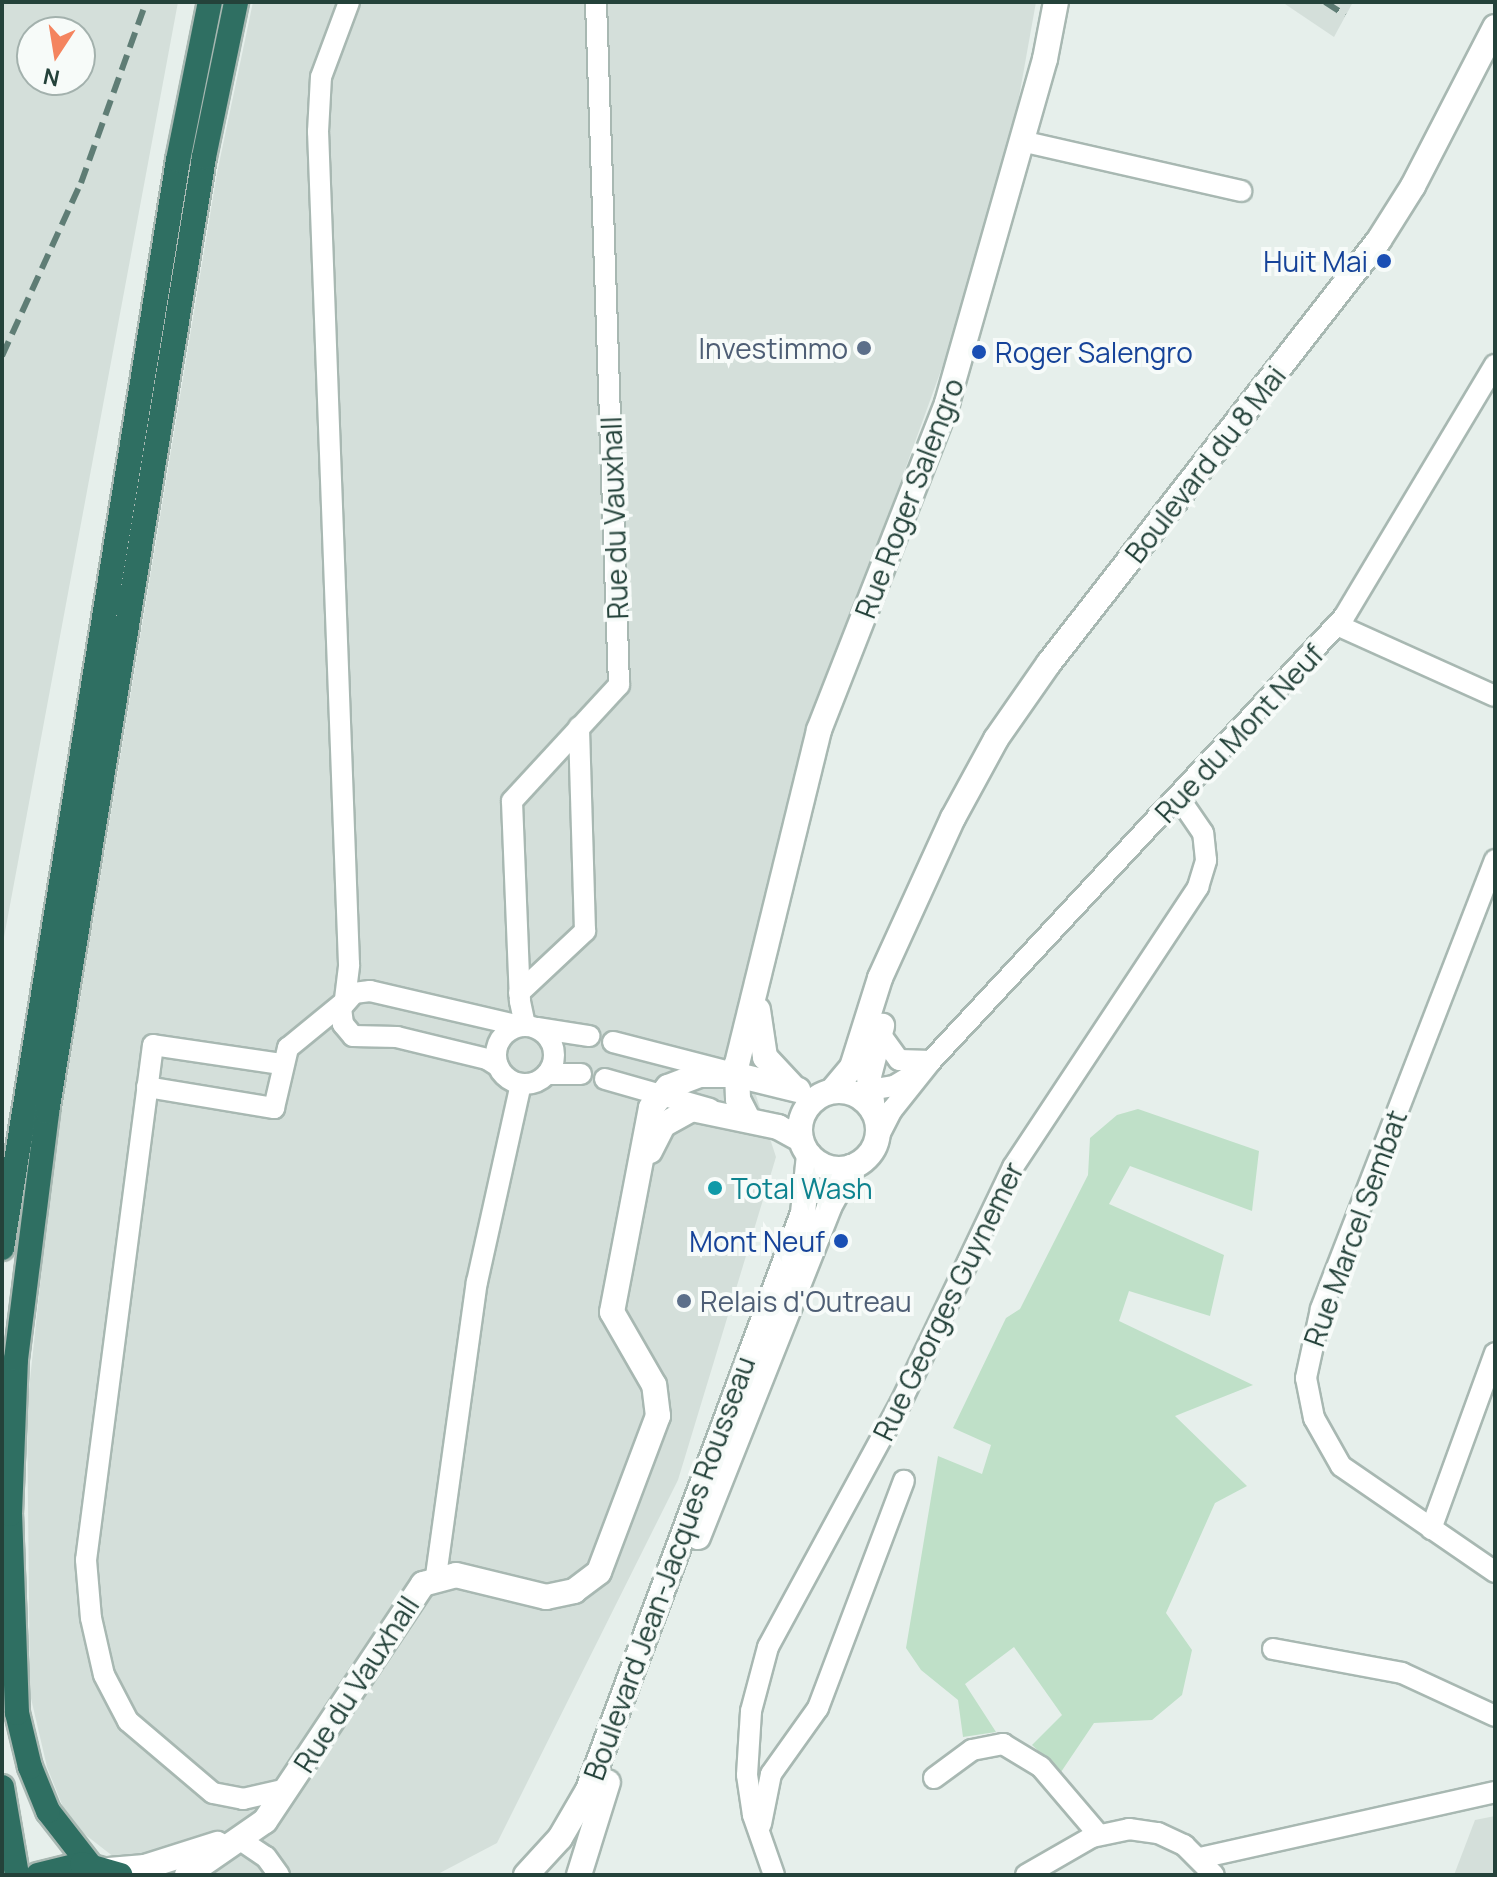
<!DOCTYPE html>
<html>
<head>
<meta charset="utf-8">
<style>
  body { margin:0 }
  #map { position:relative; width:1497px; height:1877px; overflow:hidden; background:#e6efeb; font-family:Manrope,sans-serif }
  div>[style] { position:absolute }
  .built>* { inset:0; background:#d4dfda }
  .green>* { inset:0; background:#bfe0c8 }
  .roads { filter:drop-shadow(2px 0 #a8b8b2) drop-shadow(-2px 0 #a8b8b2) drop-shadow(0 2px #a8b8b2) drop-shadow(0 -2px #a8b8b2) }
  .street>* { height:20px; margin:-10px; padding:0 10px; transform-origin:10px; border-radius:10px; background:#fff }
  .street>.ring { margin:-10px; padding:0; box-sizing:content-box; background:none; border:20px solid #fff; border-radius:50% }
  .secondary>* { height:24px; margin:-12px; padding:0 12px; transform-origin:12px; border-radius:12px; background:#fff }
  .secondary>.ring { margin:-12px; padding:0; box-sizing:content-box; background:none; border:24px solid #fff; border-radius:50% }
  .highway>* { height:24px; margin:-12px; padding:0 12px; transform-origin:12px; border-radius:12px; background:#2f6f62 }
  .rail>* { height:6px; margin-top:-3px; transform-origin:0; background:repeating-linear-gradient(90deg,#5f7d75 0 16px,transparent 0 24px) }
  .dots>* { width:22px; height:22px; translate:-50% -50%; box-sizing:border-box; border:4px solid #f7fbf9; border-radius:50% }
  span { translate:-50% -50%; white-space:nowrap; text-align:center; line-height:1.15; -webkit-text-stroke:8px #f7fbf9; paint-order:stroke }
  .transit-label { font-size:28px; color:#164399 }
  .right { translate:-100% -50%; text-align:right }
  .left { translate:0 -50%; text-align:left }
  .service-label { font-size:28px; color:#4e5e75 }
  .street-label { font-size:28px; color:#24423a }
  .culture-label { font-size:28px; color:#0d838f }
  .frame { position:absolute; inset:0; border:4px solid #24423a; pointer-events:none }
  .north { position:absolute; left:16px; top:16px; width:80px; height:80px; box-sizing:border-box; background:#f7fbf9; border:2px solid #a3b1ad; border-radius:50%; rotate:192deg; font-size:22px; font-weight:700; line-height:32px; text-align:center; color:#24423a }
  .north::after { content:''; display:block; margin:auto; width:28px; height:36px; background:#f4845f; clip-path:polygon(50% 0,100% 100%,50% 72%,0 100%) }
</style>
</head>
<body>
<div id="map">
  <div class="built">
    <i style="clip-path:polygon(evenodd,2px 2px,178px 2px,2px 948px,2px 2px,32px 32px,80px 32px,80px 80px,32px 80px,32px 32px)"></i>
    <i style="clip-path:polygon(253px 2px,1036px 2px,1014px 125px,960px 318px,797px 767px,735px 1031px,776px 1157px,678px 1480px,497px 1843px,436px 1875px,137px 1875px,69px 1822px,47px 1767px,30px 1694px,27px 1408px,53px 1163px,217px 173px)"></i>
    <i style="clip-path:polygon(1282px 2px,1353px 2px,1334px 37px)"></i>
    <i style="clip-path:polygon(1495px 1816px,1495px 1875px,1454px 1875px,1475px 1820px)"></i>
  </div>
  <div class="green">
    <i style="clip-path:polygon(1138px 1109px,1259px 1151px,1252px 1211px,1130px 1166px,1109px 1204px,1224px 1255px,1210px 1316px,1129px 1291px,1119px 1321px,1253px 1385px,1175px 1416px,1247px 1486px,1215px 1503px,1166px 1613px,1192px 1650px,1182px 1695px,1152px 1720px,1094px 1723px,1061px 1772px,1032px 1745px,1062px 1715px,1014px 1647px,965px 1684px,996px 1732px,963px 1737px,958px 1700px,921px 1670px,906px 1648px,938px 1456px,982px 1474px,991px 1445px,953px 1428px,1006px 1318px,1020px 1309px,1088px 1175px,1090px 1138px,1117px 1115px)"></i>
  </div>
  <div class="roads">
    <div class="street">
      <i style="left:1021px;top:141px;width:226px;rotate:12.8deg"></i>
      <i style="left:1337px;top:625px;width:173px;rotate:24.2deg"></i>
      <i style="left:1495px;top:860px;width:482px;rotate:111.2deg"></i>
      <i style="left:1321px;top:1309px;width:71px;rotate:102.3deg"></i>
      <i style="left:1306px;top:1378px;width:41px;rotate:78.7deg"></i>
      <i style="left:1314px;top:1418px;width:55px;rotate:60.6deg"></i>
      <i style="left:1341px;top:1466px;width:187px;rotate:34.5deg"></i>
      <i style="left:519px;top:993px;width:91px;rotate:-43.2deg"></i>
      <i style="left:585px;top:931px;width:204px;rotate:-91.7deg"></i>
      <i style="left:345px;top:999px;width:35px;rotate:-83deg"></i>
      <i style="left:349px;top:964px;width:833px;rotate:-92.13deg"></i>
      <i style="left:318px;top:132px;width:55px;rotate:-86.9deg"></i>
      <i style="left:321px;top:77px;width:80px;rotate:-69.5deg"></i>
      <i style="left:525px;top:1025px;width:25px;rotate:-102deg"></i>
      <i style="left:520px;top:1001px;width:200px;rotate:-92.3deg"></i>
      <i style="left:512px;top:801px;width:158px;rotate:-47.3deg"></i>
      <i style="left:619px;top:685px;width:683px;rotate:-91.93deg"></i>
      <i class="ring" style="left:496px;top:1026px;width:38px;height:38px"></i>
      <i style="left:537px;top:1028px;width:53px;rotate:8.7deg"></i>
      <i style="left:880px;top:1034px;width:32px;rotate:54deg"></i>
      <i style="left:899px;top:1060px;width:32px;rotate:2deg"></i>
      <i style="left:613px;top:1042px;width:120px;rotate:14.5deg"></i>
      <i style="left:281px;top:1064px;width:129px;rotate:-171.6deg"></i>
      <i style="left:153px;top:1045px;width:519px;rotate:97.41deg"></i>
      <i style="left:86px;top:1560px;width:58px;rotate:85.1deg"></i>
      <i style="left:91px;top:1618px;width:58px;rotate:77.2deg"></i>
      <i style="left:104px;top:1675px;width:52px;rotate:62.4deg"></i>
      <i style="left:128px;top:1721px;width:111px;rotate:40.3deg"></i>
      <i style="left:213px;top:1793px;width:31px;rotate:11deg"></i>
      <i style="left:243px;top:1799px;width:45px;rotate:-12.8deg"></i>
      <i style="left:498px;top:1066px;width:13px;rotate:-148deg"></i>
      <i style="left:487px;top:1059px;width:93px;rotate:-166.3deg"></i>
      <i style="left:397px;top:1037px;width:44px;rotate:-178.7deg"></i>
      <i style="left:353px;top:1036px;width:16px;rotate:-130deg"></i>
      <i style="left:343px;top:1024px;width:16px;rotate:-97deg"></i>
      <i style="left:341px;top:1008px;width:20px;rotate:-49deg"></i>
      <i style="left:354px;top:993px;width:16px;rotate:-7deg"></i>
      <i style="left:370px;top:991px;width:155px;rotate:13.1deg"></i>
      <i style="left:547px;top:1074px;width:34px"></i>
      <i style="left:605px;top:1079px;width:109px;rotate:15.9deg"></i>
      <i style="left:147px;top:1087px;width:129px;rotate:9.4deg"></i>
      <i style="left:274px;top:1108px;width:62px;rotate:-76.9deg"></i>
      <i style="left:288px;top:1048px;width:71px;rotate:-39.3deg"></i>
      <i style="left:851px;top:1093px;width:44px;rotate:-9.2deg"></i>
      <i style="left:894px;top:1086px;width:26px;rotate:-31deg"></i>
      <i style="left:877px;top:1139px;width:33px;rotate:-63deg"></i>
      <i style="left:892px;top:1110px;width:63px;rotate:-51.5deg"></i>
      <i style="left:931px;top:1061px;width:606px;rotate:-47.07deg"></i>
      <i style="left:1344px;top:617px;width:294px;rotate:-59.1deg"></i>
      <i style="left:1431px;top:1529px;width:187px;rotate:-70deg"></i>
      <i style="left:436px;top:1576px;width:297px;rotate:-82.1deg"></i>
      <i style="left:477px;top:1282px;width:203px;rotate:-77.5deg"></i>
      <i style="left:1273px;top:1649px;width:131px;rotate:10.5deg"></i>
      <i style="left:1402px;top:1673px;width:102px;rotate:24.8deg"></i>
      <i style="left:934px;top:1778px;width:47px;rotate:-36.4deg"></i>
      <i style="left:972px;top:1750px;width:32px;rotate:-11deg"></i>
      <i style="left:1003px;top:1744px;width:44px;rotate:31.2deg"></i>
      <i style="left:1041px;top:1767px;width:89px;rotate:49.5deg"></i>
      <i style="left:761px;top:1824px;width:51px;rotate:-78.7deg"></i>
      <i style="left:771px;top:1774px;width:81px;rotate:-54.5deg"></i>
      <i style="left:818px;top:1708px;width:243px;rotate:-69.3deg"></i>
      <i style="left:239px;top:1839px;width:32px;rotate:34deg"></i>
      <i style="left:266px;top:1857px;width:22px;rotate:54deg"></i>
      <i style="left:1200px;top:1858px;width:302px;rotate:-12.6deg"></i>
      <i style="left:774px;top:1875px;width:64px;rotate:-109.3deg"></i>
      <i style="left:753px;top:1815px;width:40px;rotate:-98.5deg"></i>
      <i style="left:747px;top:1775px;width:64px;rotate:-86.4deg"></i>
      <i style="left:751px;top:1711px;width:66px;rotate:-75.1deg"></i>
      <i style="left:768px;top:1647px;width:279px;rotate:-61.5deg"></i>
      <i style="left:901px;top:1402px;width:260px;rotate:-64.5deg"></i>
      <i style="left:1013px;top:1167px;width:336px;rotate:-56.5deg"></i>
      <i style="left:1198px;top:887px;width:28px;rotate:-73deg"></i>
      <i style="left:1206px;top:860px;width:27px;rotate:-96deg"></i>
      <i style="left:1203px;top:833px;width:42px;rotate:-124.4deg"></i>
      <i style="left:1026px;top:1875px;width:76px;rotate:-29.9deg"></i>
      <i style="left:1092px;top:1837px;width:38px;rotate:-12deg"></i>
      <i style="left:1129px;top:1829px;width:29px;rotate:8deg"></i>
      <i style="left:1158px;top:1833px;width:29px;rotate:25deg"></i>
      <i style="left:1184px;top:1845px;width:42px;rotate:45deg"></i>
    </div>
    <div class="secondary">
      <i style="left:758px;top:1010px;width:48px;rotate:81.5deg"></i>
      <i style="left:765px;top:1057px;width:42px;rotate:46.9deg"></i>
      <i class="ring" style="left:800px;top:1091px;width:54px;height:54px"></i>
      <i style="left:832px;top:1091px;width:31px;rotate:-50deg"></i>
      <i style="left:852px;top:1067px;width:93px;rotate:-72.5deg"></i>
      <i style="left:880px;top:978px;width:176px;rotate:-65.5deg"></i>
      <i style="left:953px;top:818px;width:90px;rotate:-61.4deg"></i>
      <i style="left:996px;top:739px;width:93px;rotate:-55.1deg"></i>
      <i style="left:1049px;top:663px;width:536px;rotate:-52.04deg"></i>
      <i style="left:1379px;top:240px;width:64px;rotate:-57.8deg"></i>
      <i style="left:1413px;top:186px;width:179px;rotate:-62.7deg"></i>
      <i style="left:873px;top:1110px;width:34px;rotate:-97deg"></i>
      <i style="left:869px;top:1076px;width:52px;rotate:-75.4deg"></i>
      <i style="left:748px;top:1119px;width:22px;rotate:-117deg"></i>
      <i style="left:738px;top:1099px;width:35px;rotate:-92deg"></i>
      <i style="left:737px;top:1064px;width:344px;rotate:-76.2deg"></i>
      <i style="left:819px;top:730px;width:351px;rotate:-68.6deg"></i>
      <i style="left:947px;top:403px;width:358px;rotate:-74.1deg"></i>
      <i style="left:1045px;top:59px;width:58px;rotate:-79.1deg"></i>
      <i style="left:650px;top:1151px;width:29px;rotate:-63deg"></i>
      <i style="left:663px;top:1125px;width:33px;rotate:-29deg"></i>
      <i style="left:692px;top:1109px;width:88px;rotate:11.8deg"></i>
      <i style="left:778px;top:1127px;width:26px;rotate:29deg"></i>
      <i style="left:698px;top:1537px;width:355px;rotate:-68.3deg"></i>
      <i style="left:829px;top:1207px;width:46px;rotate:-61.2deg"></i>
      <i style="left:109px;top:1870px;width:36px;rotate:-5deg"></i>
      <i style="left:145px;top:1867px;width:76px;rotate:-17.7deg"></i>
      <i style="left:187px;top:1875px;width:95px;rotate:-34.7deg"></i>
      <i style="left:265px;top:1821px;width:285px;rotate:-56.3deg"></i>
      <i style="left:423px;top:1584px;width:34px;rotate:-15deg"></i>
      <i style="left:456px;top:1575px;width:93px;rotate:13.7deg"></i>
      <i style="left:546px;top:1597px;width:29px;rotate:-12deg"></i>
      <i style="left:574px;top:1591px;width:31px;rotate:-37deg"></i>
      <i style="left:599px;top:1572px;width:167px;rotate:-69.3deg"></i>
      <i style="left:658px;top:1416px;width:31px;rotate:-97deg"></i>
      <i style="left:654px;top:1385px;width:84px;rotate:-119.9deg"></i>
      <i style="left:612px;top:1312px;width:208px;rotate:-79.2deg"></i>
      <i style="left:651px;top:1108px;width:27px;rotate:-51deg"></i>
      <i style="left:668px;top:1087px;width:33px;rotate:-21deg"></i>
      <i style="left:699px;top:1075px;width:38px"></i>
      <i style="left:737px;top:1075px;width:63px;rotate:13.8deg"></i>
      <i style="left:526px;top:1875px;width:50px;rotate:-47.4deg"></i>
      <i style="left:560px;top:1838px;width:56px;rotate:-59.7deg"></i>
      <i style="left:588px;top:1790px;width:616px;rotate:-69.56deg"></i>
      <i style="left:803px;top:1213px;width:58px;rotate:-84.1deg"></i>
      <i style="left:579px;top:1875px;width:97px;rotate:-72.7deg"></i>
    </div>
    <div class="highway">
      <i style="left:2px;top:1248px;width:1102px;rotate:-80.81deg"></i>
      <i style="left:178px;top:160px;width:161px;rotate:-78.6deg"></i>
      <i style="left:2px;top:1787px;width:89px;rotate:80.3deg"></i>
      <i style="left:90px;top:1865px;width:68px;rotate:-127.9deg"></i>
      <i style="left:48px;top:1811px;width:48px;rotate:-112.2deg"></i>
      <i style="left:30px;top:1767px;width:56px;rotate:-103.5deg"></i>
      <i style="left:17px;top:1713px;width:199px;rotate:-92deg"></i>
      <i style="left:10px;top:1514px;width:155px;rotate:-87.8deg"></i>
      <i style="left:16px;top:1359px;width:249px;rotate:-82.8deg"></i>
      <i style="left:47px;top:1112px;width:968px;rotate:-80.66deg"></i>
      <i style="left:204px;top:157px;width:158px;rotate:-78.3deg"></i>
      <i style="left:38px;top:1875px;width:45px;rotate:-14deg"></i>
      <i style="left:82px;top:1864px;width:40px;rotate:16deg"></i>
    </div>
  </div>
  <div class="rail">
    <i style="left:1325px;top:2px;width:24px;rotate:33deg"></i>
    <i style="left:2px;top:356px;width:190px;rotate:-65.5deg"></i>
    <i style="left:81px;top:183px;width:192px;rotate:-70.2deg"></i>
  </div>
  <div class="dots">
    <i style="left:1384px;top:261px;background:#1a4fb4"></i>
    <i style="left:864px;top:348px;background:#5c6f8a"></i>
    <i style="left:979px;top:352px;background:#1a4fb4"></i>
    <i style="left:715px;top:1188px;background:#0f9aa8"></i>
    <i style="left:841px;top:1241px;background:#1a4fb4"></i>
    <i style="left:684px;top:1301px;background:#5c6f8a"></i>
  </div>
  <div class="transit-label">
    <span class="right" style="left:1368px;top:261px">Huit Mai</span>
    <span class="left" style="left:995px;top:352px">Roger Salengro</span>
    <span class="right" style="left:825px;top:1241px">Mont Neuf</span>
  </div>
  <div class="service-label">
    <span class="right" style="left:848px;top:348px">Investimmo</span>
    <span class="left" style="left:700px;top:1301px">Relais d'Outreau</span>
  </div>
  <div class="street-label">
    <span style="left:1205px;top:464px;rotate:-52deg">Boulevard du 8 Mai</span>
    <span style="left:909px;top:498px;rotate:-69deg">Rue Roger Salengro</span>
    <span style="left:614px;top:518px;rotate:-92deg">Rue du Vauxhall</span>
    <span style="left:1239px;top:733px;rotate:-47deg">Rue du Mont Neuf</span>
    <span style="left:1355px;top:1228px;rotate:-70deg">Rue Marcel Sembat</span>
    <span style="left:948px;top:1301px;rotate:-64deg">Rue Georges Guynemer</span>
    <span style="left:669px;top:1568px;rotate:-70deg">Boulevard Jean-Jacques Rousseau</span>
    <span style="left:356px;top:1684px;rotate:-57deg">Rue du Vauxhall</span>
  </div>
  <div class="culture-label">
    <span class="left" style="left:731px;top:1188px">Total Wash</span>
  </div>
  <div class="frame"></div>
  <div class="north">N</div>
</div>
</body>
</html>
